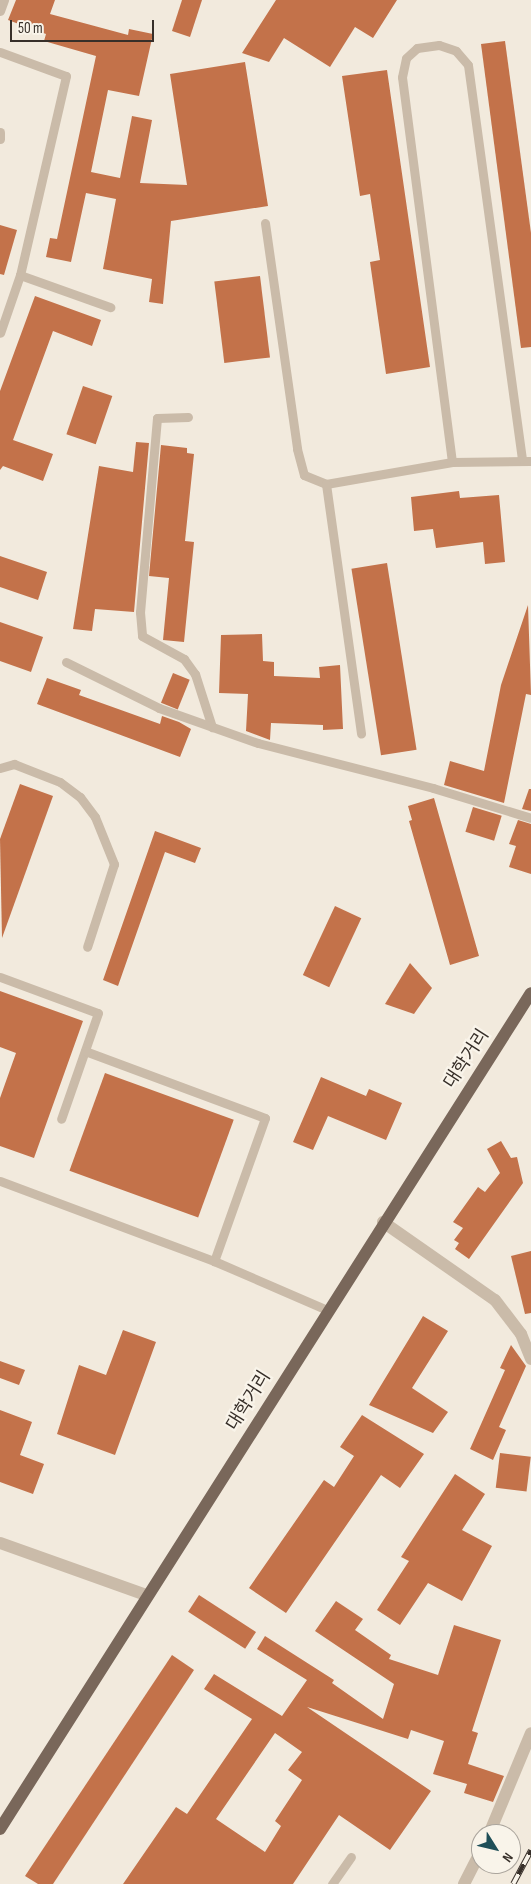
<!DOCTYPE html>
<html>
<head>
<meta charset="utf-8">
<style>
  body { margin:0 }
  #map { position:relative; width:531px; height:1884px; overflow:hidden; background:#f2eadd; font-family:"Sofia Sans Condensed","Noto Sans KR",sans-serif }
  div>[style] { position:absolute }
  .building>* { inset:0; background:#c3724a; transform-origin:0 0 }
  .lane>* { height:9px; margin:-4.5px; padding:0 4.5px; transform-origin:4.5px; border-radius:4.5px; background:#cabba9 }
  .street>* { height:12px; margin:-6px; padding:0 6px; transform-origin:6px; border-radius:6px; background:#cabba9 }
  .primary>* { height:12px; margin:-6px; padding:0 6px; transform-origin:6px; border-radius:6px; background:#79675a }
  .rail>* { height:5.5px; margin-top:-2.75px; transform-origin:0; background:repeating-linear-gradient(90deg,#f9f4ea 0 11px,#372f29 0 22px); box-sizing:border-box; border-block:1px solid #372f29 }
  span { translate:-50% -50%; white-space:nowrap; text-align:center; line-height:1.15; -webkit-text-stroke:4.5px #f9f4ea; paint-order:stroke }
  .street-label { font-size:18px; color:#372f29 }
  .north { position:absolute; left:471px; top:1824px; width:50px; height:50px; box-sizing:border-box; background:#f9f4ea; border:1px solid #aba59d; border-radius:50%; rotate:126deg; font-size:14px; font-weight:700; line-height:20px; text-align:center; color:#372f29 }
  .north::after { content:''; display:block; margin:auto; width:18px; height:22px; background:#1f4f58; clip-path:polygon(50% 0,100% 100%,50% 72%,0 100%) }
  .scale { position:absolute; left:10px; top:20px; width:144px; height:22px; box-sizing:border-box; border:2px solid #372f29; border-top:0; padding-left:6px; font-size:15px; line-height:18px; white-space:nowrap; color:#372f29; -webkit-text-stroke:4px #f9f4ea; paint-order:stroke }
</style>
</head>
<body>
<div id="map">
  <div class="building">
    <i style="clip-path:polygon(16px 0,55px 0,50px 14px,128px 35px,129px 29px,153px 34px,139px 96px,108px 90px,91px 172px,120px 178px,132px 116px,152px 120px,140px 183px,187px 185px,170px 74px,245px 62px,268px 206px,171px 221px,163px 304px,149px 302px,152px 279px,103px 269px,116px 199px,86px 193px,71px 262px,46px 257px,50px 238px,57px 239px,96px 56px,44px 41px,46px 34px,8px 20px)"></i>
    <i style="clip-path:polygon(182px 0,202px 0,190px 37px,172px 31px)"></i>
    <i style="clip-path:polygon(276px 0,397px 0,373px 38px,355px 27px,330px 67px,284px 38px,269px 62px,242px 53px)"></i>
    <i style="clip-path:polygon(505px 41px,531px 233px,531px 347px,521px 348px,481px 44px)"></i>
    <i style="clip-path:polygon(387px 70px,430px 367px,386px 374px,370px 262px,380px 260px,370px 194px,360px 196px,342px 76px)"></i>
    <i style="clip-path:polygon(0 225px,17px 230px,4px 275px,0 274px)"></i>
    <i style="left:260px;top:276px;width:82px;height:46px;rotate:83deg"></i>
    <i style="clip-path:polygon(35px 296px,101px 320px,92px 346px,53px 331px,13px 440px,53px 454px,43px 481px,3px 466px,0 470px,0 391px)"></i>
    <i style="left:83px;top:386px;width:31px;height:51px;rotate:19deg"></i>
    <i style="clip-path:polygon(136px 442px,149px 443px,134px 612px,95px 609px,92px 631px,73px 629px,99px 466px,133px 472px)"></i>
    <i style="clip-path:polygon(161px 445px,187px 448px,187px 453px,194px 454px,185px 541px,194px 542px,184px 642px,163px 640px,169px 578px,149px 576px)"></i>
    <i style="clip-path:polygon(459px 491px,460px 498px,499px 495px,505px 562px,485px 564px,483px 542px,436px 548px,433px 529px,414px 531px,411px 497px)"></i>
    <i style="clip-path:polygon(0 556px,47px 572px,38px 600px,0 587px)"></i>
    <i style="left:387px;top:563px;width:189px;height:36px;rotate:81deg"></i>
    <i style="clip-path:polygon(528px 605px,531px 695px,526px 694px,504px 803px,444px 785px,450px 761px,484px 771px,501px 685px)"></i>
    <i style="clip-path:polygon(0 622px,43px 637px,31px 672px,0 661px)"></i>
    <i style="clip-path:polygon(262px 634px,263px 661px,274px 662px,274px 676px,320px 678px,319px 667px,340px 665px,343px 729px,323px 730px,323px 725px,271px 723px,270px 740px,246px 731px,248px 694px,219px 693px,221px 635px)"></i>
    <i style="left:173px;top:673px;width:18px;height:32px;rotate:22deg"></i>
    <i style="clip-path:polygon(47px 678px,81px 690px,79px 695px,160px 724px,162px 716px,179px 722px,191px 729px,180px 757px,37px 704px)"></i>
    <i style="clip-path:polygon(20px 784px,53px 796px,2px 938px,0 839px)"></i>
    <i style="clip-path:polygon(529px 789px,531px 789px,531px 811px,522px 809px)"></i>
    <i style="clip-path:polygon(434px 798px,479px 956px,450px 965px,409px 821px,412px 820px,408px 806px)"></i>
    <i style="left:473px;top:807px;width:30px;height:26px;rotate:17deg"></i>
    <i style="clip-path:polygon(518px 820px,531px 824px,531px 874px,509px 867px,516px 846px,509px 844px)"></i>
    <i style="clip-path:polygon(155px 831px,201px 848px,195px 863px,165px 852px,118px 986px,103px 980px)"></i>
    <i style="left:335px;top:906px;width:29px;height:76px;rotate:25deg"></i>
    <i style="clip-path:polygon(410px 963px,432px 988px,414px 1014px,385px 1004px)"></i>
    <i style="clip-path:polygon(0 991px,83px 1021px,34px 1158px,0 1146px,0 1098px,16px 1053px,0 1047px)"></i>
    <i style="left:105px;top:1073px;width:137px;height:104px;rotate:20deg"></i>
    <i style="clip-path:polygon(321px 1077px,366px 1096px,369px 1089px,402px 1103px,386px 1140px,328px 1116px,313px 1150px,293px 1142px)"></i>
    <i style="clip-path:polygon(501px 1141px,511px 1158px,517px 1157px,523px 1183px,469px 1259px,455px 1249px,459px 1243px,454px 1240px,463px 1228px,453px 1222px,478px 1187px,485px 1192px,500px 1173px,487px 1149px)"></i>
    <i style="clip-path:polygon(531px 1251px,531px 1313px,525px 1314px,511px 1256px)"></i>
    <i style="clip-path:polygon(423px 1316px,448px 1331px,412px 1388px,448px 1412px,433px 1433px,369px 1405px)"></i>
    <i style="clip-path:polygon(123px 1330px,156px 1342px,115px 1455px,57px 1434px,79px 1365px,106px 1375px)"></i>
    <i style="clip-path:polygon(511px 1345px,526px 1366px,499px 1427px,506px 1430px,493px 1460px,470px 1449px,505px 1370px,500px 1368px)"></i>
    <i style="clip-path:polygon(0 1361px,25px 1370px,19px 1385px,0 1378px)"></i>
    <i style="clip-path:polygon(0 1410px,32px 1422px,20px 1455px,44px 1464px,33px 1494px,0 1482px)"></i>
    <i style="clip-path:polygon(362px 1415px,424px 1454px,400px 1488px,381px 1475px,286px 1613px,249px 1588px,324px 1480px,334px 1487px,354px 1456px,340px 1447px)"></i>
    <i style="left:500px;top:1453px;width:31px;height:35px;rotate:7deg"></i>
    <i style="clip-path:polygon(455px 1474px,485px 1494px,462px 1530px,492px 1546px,462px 1601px,428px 1583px,400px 1625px,377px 1610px,409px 1561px,401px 1557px)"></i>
    <i style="left:199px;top:1595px;width:68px;height:20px;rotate:33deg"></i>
    <i style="clip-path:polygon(evenodd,336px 1601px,363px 1619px,355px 1630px,391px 1655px,389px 1659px,438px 1675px,454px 1625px,501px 1640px,472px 1731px,478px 1733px,468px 1764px,504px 1776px,493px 1802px,464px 1793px,467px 1784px,433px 1774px,444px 1741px,411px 1730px,408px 1739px,307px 1707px,431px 1791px,390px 1850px,339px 1815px,293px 1884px,123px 1884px,176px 1807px,187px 1814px,252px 1719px,204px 1689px,214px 1674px,282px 1716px,307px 1680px,257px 1649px,265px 1636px,334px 1680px,332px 1683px,383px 1719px,394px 1684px,315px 1631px,336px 1601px,275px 1733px,302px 1752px,288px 1770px,302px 1780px,275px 1821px,281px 1826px,265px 1852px,216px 1819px,275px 1733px)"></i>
    <i style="clip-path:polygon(172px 1655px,194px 1670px,53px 1884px,38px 1884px,25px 1876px)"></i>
  </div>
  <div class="lane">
    <i style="left:0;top:11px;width:12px;rotate:-70deg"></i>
    <i style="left:0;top:52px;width:70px;rotate:20deg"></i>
    <i style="left:66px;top:76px;width:204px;rotate:103deg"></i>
    <i style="left:20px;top:275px;width:61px;rotate:109deg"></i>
    <i style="left:0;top:132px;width:7px;rotate:90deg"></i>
    <i style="left:265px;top:223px;width:228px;rotate:81.9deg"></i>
    <i style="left:297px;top:449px;width:27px;rotate:75deg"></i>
    <i style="left:304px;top:475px;width:24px;rotate:22deg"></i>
    <i style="left:326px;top:484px;width:128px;rotate:-9.9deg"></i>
    <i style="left:452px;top:462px;width:79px;rotate:-0.7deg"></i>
    <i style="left:20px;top:275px;width:96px;rotate:19.6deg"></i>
    <i style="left:188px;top:417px;width:31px;rotate:178deg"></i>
    <i style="left:157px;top:418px;width:195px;rotate:95deg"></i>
    <i style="left:140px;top:612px;width:24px;rotate:85deg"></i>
    <i style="left:142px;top:636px;width:48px;rotate:28.7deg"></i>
    <i style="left:184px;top:659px;width:19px;rotate:54deg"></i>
    <i style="left:195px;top:674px;width:56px;rotate:72.2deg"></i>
    <i style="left:452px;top:462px;width:388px;rotate:-97.4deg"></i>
    <i style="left:402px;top:77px;width:19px;rotate:-78deg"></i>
    <i style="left:406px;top:58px;width:15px;rotate:-42deg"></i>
    <i style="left:417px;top:48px;width:22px;rotate:-8deg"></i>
    <i style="left:439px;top:45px;width:18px;rotate:19deg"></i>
    <i style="left:456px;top:51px;width:18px;rotate:49deg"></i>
    <i style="left:468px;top:65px;width:397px;rotate:82.2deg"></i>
    <i style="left:326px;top:484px;width:252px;rotate:82deg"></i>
    <i style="left:66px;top:662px;width:104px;rotate:26.3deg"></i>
    <i style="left:159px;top:708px;width:105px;rotate:19.5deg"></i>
    <i style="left:258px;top:743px;width:181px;rotate:14.4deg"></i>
    <i style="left:433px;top:788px;width:102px;rotate:17deg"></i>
    <i style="left:0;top:768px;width:15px;rotate:-16deg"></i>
    <i style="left:14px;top:764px;width:49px;rotate:21.4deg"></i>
    <i style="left:60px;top:782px;width:25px;rotate:37deg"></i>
    <i style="left:80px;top:797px;width:25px;rotate:53deg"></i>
    <i style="left:95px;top:817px;width:51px;rotate:68deg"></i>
    <i style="left:114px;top:864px;width:87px;rotate:108deg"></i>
    <i style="left:0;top:977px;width:104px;rotate:20.2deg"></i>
    <i style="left:98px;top:1013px;width:112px;rotate:109.2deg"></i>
    <i style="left:85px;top:1051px;width:192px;rotate:20.4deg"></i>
    <i style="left:265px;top:1118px;width:152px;rotate:109.6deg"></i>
    <i style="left:0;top:1181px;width:228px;rotate:20.5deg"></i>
    <i style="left:214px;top:1261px;width:123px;rotate:23.4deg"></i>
    <i style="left:332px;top:1884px;width:33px;rotate:-55deg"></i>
  </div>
  <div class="street">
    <i style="left:383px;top:1222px;width:136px;rotate:34.9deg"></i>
    <i style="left:495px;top:1300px;width:43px;rotate:52.6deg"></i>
    <i style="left:521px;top:1334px;width:27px;rotate:68deg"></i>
    <i style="left:0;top:1543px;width:155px;rotate:19.6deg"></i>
    <i style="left:489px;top:1834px;width:109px;rotate:-67.4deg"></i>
    <i style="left:464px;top:1884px;width:38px;rotate:-63deg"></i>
  </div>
  <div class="primary">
    <i style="left:0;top:1829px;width:990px;rotate:-57.58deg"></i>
  </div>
  <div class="rail">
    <i style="left:513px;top:1884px;width:38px;rotate:-62deg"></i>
  </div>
  <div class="street-label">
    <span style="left:467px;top:1059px;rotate:-57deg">대학거리</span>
    <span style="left:249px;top:1401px;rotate:-58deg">대학거리</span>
  </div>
  <div class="north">N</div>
  <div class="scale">50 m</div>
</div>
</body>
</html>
